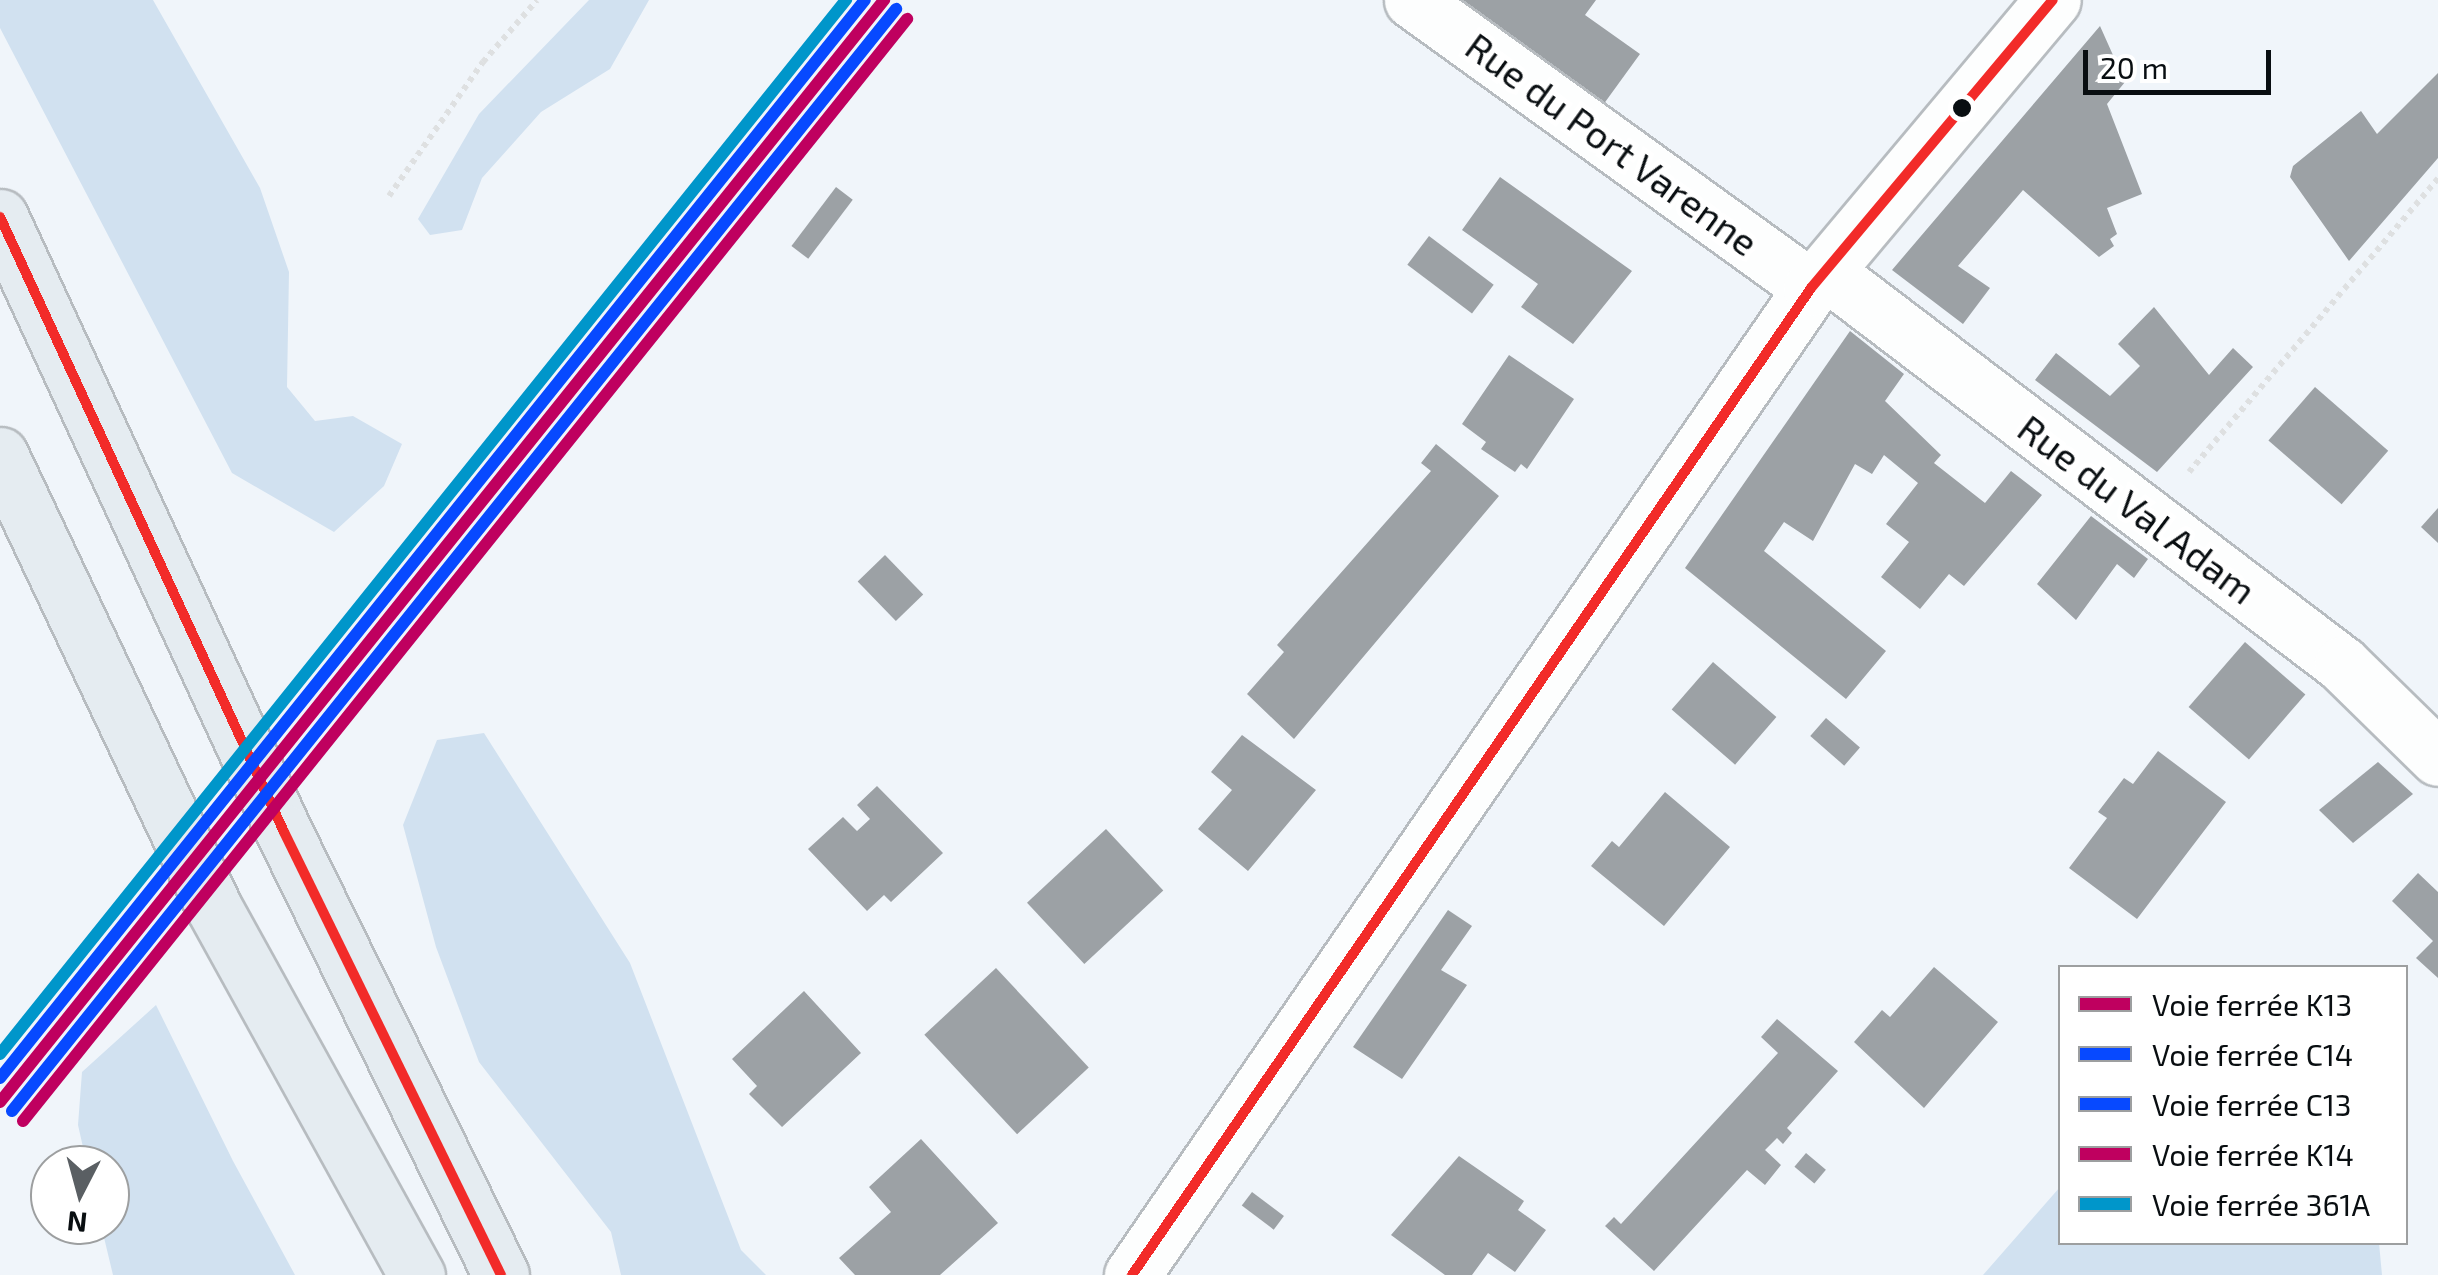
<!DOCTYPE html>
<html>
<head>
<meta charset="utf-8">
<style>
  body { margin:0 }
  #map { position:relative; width:2438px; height:1275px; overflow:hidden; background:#f0f5fa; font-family:"Exo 2",sans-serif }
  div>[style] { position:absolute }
  .green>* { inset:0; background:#d1e1f0 }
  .building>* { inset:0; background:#9ca1a5; transform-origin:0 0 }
  .path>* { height:6px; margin-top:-3px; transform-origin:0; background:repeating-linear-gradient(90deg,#dee0e1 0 5px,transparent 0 10px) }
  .roads { filter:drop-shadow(2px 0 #b7bcc0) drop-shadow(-2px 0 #b7bcc0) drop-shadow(0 2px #b7bcc0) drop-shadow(0 -2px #b7bcc0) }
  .minor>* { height:55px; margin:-27.5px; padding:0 27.5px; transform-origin:27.5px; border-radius:27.5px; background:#fdfefe }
  .major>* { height:55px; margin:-27.5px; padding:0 27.5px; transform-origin:27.5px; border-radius:27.5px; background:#e5ecf1 }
  .bus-1>* { height:10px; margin:-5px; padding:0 5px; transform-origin:5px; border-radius:5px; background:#f22b29 }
  .rail-1>* { height:12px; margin:-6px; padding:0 6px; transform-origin:6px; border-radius:6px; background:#bf005f }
  .rail-2>* { height:12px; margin:-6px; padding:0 6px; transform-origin:6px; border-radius:6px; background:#0749ff }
  .rail-3>* { height:12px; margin:-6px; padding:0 6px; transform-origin:6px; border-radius:6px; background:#0749ff }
  .rail-4>* { height:12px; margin:-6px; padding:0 6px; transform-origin:6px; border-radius:6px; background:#bf005f }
  .rail-5>* { height:12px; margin:-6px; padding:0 6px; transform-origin:6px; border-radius:6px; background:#0096ca }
  .dots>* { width:28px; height:28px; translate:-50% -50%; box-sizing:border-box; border:5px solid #fff; border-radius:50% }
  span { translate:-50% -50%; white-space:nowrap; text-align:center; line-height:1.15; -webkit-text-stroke:10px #fff; paint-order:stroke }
  .street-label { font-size:38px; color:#090e11 }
  .legend { position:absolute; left:2058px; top:965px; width:350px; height:280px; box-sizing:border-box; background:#fff; border:2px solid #9d9fa0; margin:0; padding:12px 18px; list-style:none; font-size:30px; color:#090e11 }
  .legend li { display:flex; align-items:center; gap:20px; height:50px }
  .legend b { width:50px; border:2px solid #9d9fa0 }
  .north { position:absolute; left:30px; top:1145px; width:100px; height:100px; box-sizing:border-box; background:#fff; border:2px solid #9d9fa0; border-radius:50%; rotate:186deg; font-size:28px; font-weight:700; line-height:40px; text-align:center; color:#090e11 }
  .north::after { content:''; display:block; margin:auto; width:35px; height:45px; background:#5a5f63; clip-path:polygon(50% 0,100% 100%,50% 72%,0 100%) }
  .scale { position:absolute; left:2083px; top:50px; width:188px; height:45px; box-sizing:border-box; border:5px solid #090e11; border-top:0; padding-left:12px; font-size:30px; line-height:35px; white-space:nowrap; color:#090e11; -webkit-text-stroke:8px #fff; paint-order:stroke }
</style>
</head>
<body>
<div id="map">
  <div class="green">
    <i style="clip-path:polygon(0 0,153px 0,260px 188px,289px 272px,287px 387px,315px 421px,353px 416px,402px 444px,384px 486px,334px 532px,232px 473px,0 28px)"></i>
    <i style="clip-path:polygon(589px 0,649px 0,610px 69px,541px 112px,482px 178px,462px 230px,430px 235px,418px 219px,479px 114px)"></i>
    <i style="clip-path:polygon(484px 733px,630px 963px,741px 1250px,766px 1275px,621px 1275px,611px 1232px,479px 1062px,436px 947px,403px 825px,437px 740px)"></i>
    <i style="clip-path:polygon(156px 1005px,233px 1161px,295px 1275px,113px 1275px,101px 1225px,110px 1225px,110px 1165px,87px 1165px,78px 1125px,82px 1072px)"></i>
    <i style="clip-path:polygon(2060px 1187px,2060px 1242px,2379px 1243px,2382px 1275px,1983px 1275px)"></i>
  </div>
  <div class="building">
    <i style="clip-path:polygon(1458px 0,1596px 0,1585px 15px,1640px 54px,1603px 105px)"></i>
    <i style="clip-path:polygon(2100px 26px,2125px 82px,2107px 104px,2142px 194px,2107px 208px,2117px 234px,2110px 239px,2114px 246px,2099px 257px,2023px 190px,1958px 266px,1990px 288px,1963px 324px,1892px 270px)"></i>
    <i style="clip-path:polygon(2438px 73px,2438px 158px,2349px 261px,2290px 177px,2293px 166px,2361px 111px,2377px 134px)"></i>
    <i style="clip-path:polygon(1500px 177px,1632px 271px,1573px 344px,1521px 307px,1538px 284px,1462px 230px)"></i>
    <i style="left:836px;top:187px;width:21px;height:74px;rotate:37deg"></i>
    <i style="left:1429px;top:236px;width:81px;height:36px;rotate:37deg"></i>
    <i style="clip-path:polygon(2154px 307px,2209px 375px,2233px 348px,2253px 367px,2157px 472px,2035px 380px,2056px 353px,2110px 396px,2140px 366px,2118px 344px)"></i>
    <i style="clip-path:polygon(1850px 331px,1904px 374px,1885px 401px,1941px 455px,1934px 463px,1985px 503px,2011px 471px,2042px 495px,1964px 586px,1949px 574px,1920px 609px,1881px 577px,1909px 542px,1886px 524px,1918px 483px,1884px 455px,1872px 474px,1855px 464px,1813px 541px,1784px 522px,1764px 551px,1886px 651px,1846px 699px,1685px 568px)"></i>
    <i style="clip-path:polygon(1509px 355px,1574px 399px,1527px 469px,1521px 464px,1515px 472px,1481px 449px,1486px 442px,1462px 424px)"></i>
    <i style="left:2315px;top:387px;width:97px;height:71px;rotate:41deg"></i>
    <i style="clip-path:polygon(1436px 444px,1499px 496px,1294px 739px,1247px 694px,1284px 652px,1277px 645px,1431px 471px,1421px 463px)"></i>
    <i style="clip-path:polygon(2438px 508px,2438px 543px,2421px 527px)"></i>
    <i style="clip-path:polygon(2091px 516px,2148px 559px,2134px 578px,2117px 564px,2076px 620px,2037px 584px)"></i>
    <i style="left:885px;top:555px;width:55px;height:38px;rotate:46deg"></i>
    <i style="left:2245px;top:642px;width:80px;height:86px;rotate:41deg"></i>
    <i style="left:1713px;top:662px;width:84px;height:63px;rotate:41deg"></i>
    <i style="left:1826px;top:718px;width:45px;height:24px;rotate:41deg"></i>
    <i style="clip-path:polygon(1242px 735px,1316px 790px,1248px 871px,1198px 829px,1232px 790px,1211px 772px)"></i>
    <i style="clip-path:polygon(2158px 751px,2226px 802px,2137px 919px,2069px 868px,2107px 818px,2098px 812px,2124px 778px,2133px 784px)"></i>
    <i style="clip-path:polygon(2378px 762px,2413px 794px,2353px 843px,2319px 810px)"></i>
    <i style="clip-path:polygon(877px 786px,943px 853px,891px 902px,884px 895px,867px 911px,808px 849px,843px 817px,857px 831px,870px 819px,857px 805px)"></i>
    <i style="clip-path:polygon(1665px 792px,1730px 847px,1664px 926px,1591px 866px,1612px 841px,1619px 847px)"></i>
    <i style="left:1106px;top:829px;width:84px;height:108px;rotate:47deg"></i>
    <i style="clip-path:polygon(2418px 873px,2438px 892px,2438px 978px,2416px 958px,2433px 941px,2392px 901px)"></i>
    <i style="clip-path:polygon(1448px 910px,1472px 926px,1441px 970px,1467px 985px,1402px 1079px,1353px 1047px)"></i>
    <i style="clip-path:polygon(1934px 967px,1998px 1022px,1924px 1108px,1854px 1042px,1882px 1010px,1890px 1017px)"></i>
    <i style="left:996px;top:968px;width:136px;height:98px;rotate:47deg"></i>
    <i style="clip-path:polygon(804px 991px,861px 1053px,782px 1127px,749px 1094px,757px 1086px,732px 1059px)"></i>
    <i style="clip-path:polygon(1777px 1019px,1838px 1071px,1787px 1128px,1792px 1133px,1783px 1144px,1777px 1138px,1765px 1150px,1781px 1165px,1765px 1185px,1747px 1170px,1654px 1271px,1605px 1226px,1614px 1217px,1621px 1224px,1778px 1053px,1761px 1037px)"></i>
    <i style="clip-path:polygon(921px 1139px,998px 1223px,940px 1275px,855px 1275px,839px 1258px,891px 1212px,869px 1187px)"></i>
    <i style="left:1806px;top:1153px;width:26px;height:18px;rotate:40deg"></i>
    <i style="clip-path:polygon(1459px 1156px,1524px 1201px,1518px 1210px,1546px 1230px,1515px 1272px,1488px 1253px,1472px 1275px,1445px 1275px,1391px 1235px)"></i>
    <i style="left:1252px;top:1192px;width:40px;height:17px;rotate:37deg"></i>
  </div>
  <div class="path">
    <i style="left:389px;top:196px;width:164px;rotate:-55deg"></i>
    <i style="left:483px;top:62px;width:82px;rotate:-48.9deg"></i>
    <i style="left:2189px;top:472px;width:385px;rotate:-49.7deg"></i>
  </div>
  <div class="roads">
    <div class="minor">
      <i style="left:1412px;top:0;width:492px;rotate:35.8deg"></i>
      <i style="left:1826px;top:272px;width:648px;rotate:37.22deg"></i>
      <i style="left:2342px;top:664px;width:134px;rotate:44.4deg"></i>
      <i style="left:1132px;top:1275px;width:1198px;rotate:-55.47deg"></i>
      <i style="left:1811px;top:288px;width:376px;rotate:-50deg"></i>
    </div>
    <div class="major">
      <i style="left:0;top:217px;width:677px;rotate:65.21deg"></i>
      <i style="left:284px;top:832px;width:493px;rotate:63.9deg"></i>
      <i style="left:0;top:455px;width:499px;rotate:64.7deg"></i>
      <i style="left:213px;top:906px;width:422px;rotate:61.1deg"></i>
    </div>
  </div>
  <div class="bus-1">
    <i style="left:0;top:217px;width:677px;rotate:65.21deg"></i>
    <i style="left:284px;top:832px;width:493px;rotate:63.9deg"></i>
    <i style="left:1132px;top:1275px;width:1198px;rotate:-55.47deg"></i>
    <i style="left:1811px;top:288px;width:376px;rotate:-50deg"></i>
  </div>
  <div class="rail-1">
    <i style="left:0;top:1102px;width:1413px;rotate:-51.26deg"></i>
  </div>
  <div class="rail-2">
    <i style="left:12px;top:1111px;width:1413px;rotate:-51.26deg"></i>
  </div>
  <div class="rail-3">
    <i style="left:0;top:1078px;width:1382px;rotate:-51.26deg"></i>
  </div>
  <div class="rail-4">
    <i style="left:23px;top:1121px;width:1413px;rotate:-51.26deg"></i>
  </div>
  <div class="rail-5">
    <i style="left:0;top:1054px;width:1352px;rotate:-51.25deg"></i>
  </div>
  <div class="dots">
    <i style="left:1962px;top:108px;background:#090e11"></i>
  </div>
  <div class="street-label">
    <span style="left:1612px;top:144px;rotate:36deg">Rue du Port Varenne</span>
    <span style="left:2137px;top:509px;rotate:37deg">Rue du Val Adam</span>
  </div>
  <ul class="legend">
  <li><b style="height:12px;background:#bf005f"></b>Voie ferrée K13</li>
  <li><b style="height:12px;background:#0749ff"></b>Voie ferrée C14</li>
  <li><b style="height:12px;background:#0749ff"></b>Voie ferrée C13</li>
  <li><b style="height:12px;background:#bf005f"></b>Voie ferrée K14</li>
  <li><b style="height:12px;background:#0096ca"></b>Voie ferrée 361A</li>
  </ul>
  <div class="north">N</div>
  <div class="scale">20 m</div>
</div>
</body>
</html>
